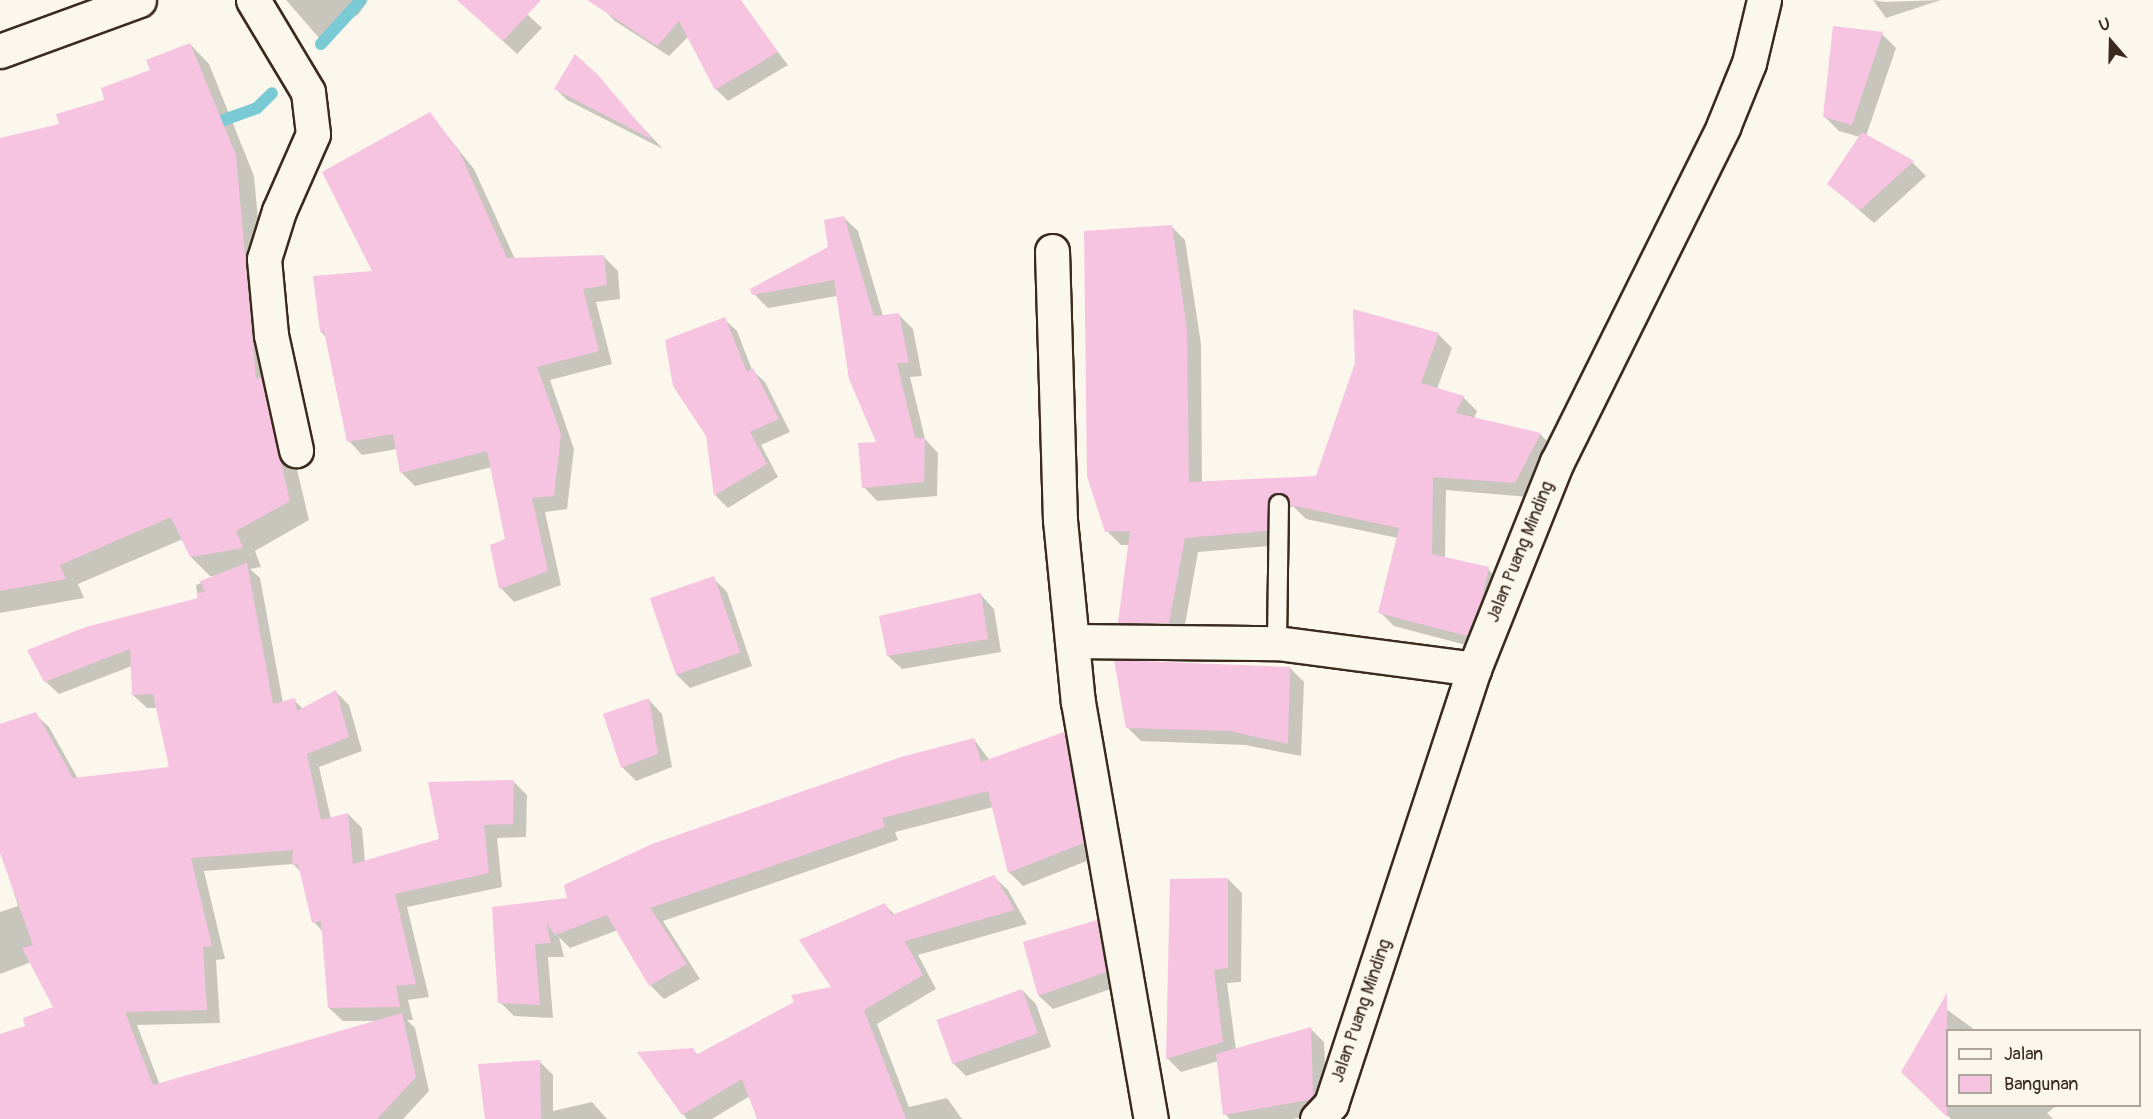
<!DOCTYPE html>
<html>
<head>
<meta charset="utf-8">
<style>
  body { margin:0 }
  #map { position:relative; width:2153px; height:1119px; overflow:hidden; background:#fbf7ec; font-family:Pangolin,sans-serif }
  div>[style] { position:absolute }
  .shadow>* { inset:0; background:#0003 }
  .stream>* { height:12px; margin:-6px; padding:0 6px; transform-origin:6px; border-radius:6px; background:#7acad5 }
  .building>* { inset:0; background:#f6c3e1; transform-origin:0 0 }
  .roads { filter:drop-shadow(2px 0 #3b2a1e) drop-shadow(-2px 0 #3b2a1e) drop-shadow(0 2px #3b2a1e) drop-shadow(0 -2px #3b2a1e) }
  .lane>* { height:18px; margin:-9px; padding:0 9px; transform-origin:9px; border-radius:9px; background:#fbf7ec }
  .street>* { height:33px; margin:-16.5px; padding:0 16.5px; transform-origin:16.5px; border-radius:16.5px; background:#fbf7ec }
  .secondary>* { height:33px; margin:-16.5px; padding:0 16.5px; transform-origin:16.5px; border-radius:16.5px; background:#fbf7ec }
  span { translate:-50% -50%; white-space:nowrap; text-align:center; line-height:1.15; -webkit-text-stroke:4.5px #fbf7ec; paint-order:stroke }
  .street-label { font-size:18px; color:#3b2a1e }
  .legend { position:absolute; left:1946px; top:1029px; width:195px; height:78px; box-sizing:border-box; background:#fbf7ec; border:2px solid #aea59a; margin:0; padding:8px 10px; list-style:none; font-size:18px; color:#3b2a1e }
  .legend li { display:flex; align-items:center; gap:12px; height:30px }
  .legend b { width:30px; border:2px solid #aea59a }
  .north { position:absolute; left:2081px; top:12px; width:60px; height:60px; -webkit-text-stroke:4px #fbf7ec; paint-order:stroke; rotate:340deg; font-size:16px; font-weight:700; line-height:24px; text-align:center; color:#3b2a1e }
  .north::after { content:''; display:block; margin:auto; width:21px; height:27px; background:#3b2a1e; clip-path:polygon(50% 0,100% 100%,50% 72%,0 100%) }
</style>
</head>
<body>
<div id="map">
  <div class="shadow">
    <i style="clip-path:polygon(286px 0,368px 0,359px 14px,320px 39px)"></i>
    <i style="clip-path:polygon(458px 0,512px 0,542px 28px,517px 54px)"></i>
    <i style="clip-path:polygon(608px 0,700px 0,752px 18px,788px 65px,728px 101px,716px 89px,689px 36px,669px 56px,615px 21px,603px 9px)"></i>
    <i style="clip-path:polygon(1873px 0,1885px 2px,1941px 0,1886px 18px)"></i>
    <i style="clip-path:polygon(1882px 34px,1896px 48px,1866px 136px,1913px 163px,1926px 176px,1874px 223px,1829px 184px,1860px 137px,1839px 131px,1825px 117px)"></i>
    <i style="clip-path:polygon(evenodd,190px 44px,209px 64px,254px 176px,274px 392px,280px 398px,309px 520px,255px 551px,261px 567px,250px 569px,260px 578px,283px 703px,294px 700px,304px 710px,336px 692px,349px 705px,362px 751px,319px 767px,331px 819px,348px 814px,362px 828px,365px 862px,441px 840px,514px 782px,527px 795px,526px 837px,497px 838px,502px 887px,407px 907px,429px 997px,408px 1000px,413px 1020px,407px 1020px,415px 1028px,429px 1091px,403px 1119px,0 1119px,0 1036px,27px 1027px,55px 1008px,31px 962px,0 974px,0 912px,18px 906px,0 847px,0 726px,35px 714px,49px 727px,78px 779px,171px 768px,158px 708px,147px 708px,133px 695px,132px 666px,59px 694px,45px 681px,198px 599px,196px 585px,217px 576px,210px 576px,191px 557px,183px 539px,78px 584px,84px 598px,0 613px,0 140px,60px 125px,106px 101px,190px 44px,293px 864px,301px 872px,314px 922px,323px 932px,329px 1008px,343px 1021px,377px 1021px,160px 1085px,137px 1025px,220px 1023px,216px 960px,225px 959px,204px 871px,293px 864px)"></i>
    <i style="clip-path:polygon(586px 67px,663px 149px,567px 100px,556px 89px)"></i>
    <i style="clip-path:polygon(430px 114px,474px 169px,515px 259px,604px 257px,618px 271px,620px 299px,596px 302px,612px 364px,550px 380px,574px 449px,567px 509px,545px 512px,561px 585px,514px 602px,501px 588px,507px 540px,492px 467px,415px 486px,401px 472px,397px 449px,362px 455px,349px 441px,327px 338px,321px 332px,375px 272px)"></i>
    <i style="clip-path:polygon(844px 218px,858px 231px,883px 316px,899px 315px,913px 329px,922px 376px,910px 377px,925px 439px,938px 453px,937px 496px,877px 501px,864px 487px,879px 443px,837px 296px,768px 308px,754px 294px,830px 248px)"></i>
    <i style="clip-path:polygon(1171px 226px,1185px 240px,1201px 344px,1202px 483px,1317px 477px,1438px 334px,1452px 348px,1437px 389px,1463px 397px,1477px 411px,1474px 419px,1540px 434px,1554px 448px,1529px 497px,1446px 490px,1445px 559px,1488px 569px,1502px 583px,1481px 649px,1394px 626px,1380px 612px,1398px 538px,1306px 519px,1293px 506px,1282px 513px,1281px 545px,1198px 552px,1183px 636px,1134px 636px,1120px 622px,1130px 545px,1121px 545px,1107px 531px)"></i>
    <i style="clip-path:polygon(724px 319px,737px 331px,752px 370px,765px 382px,790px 432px,761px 445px,778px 477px,728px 508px,716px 496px,708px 435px)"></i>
    <i style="clip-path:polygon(713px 578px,727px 592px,752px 666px,690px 688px,676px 674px)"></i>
    <i style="clip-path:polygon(981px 595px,994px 609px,1001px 652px,902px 669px,888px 656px)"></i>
    <i style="clip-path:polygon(1290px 668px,1304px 682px,1301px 756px,1245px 745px,1141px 741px,1127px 727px)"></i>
    <i style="clip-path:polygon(649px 700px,662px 714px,672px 767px,636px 781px,622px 767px)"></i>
    <i style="clip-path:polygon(1064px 734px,1078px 747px,1097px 857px,1023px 886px,1009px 872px,993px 807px,895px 832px,898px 840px,663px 921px,700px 979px,664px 999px,650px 985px,618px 930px,570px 948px,559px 937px,564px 957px,548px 957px,553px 1018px,514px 1016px,500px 1002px,494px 909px,569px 900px,974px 739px,990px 761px)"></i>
    <i style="clip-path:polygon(994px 877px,1008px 890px,1027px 924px,918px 955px,936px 989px,877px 1024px,909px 1107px,947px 1098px,962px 1119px,758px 1119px,750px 1096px,712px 1119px,687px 1119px,683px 1114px,693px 1050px,698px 1055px,833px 988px,885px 905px,895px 915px)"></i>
    <i style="clip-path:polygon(1228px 879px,1242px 893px,1241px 982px,1227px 983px,1236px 1050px,1310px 1028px,1324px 1042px,1327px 1110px,1323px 1114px,1292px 1119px,1230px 1119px,1225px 1114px,1218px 1061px,1181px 1072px,1167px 1058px,1171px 880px)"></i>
    <i style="clip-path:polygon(1097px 922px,1111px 936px,1119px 986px,1053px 1009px,1039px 996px,1025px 943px)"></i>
    <i style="clip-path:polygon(1022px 990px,1036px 1004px,1051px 1047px,966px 1076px,952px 1062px)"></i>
    <i style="clip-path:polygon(1942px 1006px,1975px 1030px,1948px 1030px,1948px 1106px,2056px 1106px,2047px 1113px,2053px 1119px,1951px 1119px,1917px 1086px)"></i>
    <i style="clip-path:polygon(539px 1061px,553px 1075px,553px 1111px,592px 1102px,607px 1119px,487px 1119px)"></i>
  </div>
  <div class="stream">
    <i style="left:321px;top:44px;width:59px;rotate:-47.7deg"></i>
    <i style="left:207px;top:126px;width:53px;rotate:-19.8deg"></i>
    <i style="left:257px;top:108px;width:21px;rotate:-45deg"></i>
  </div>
  <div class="building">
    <i style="clip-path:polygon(457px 0,541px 0,503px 41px)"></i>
    <i style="clip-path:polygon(587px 0,741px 0,778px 52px,715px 90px,679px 21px,657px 46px)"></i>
    <i style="clip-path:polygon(1833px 26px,1883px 32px,1852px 125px,1823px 117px)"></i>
    <i style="clip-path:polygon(190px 43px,236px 155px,256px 379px,261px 377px,290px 501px,236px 531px,243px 548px,190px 557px,171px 517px,60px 565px,66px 579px,0 591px,0 138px,59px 124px,56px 114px,104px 100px,101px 88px,150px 70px,146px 60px)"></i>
    <i style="clip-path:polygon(575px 54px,597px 74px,653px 140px,554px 89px)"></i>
    <i style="clip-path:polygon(430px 112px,460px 153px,507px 258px,604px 255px,607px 285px,583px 289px,599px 351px,537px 367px,561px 434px,554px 496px,532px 498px,548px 571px,499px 589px,490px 545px,505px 539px,487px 451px,400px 473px,393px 434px,347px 442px,324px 331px,320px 332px,313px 276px,372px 271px,322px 172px)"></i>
    <i style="clip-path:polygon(1862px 132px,1914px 161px,1860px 210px,1827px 184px)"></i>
    <i style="clip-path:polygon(844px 216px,874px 316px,899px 313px,909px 363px,897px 363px,915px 438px,925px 438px,924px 482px,862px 488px,858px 443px,876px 442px,849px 379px,834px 280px,752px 295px,750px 289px,828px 247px,824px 220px)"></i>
    <i style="clip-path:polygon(1172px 225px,1187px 329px,1189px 482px,1316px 476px,1355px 363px,1353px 309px,1439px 333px,1421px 383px,1464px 396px,1456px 413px,1541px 433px,1515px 483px,1433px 477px,1432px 554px,1489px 567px,1482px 599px,1467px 636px,1378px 613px,1399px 528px,1290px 505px,1288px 498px,1280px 493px,1269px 499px,1267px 531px,1185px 538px,1169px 623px,1118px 623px,1130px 531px,1105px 532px,1087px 476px,1084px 231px)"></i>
    <i style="clip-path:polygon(725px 317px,747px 372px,753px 368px,779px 419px,750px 432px,767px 464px,714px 496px,706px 436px,673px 386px,665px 340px)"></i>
    <i style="clip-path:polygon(247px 563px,273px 704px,295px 698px,297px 711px,336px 690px,349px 737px,307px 754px,321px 820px,348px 813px,353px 864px,439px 839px,428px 782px,514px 780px,513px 824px,484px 825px,489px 873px,395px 894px,416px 984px,396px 986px,400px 1007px,328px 1008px,321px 921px,312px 923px,298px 864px,292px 865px,293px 850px,191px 858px,212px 946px,203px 947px,207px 1010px,125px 1012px,153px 1085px,402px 1013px,416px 1077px,377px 1119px,0 1119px,0 1034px,25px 1026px,23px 1018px,53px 1007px,22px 948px,33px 945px,0 853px,0 724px,36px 712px,73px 778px,169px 767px,153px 694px,132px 695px,130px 649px,44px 682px,27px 650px,86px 627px,198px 598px,197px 593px,205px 592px,200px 581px)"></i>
    <i style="left:714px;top:576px;width:81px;height:68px;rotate:71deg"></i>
    <i style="clip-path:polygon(981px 593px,988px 639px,887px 656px,879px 616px)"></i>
    <i style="clip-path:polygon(1114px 660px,1290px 667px,1288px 744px,1230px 731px,1126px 728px)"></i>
    <i style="clip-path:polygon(649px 698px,658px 754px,621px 768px,603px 714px)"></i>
    <i style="clip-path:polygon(1064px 732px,1084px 843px,1008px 873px,988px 791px,882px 818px,885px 827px,650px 908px,687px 964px,649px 986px,607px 915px,555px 935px,546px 922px,551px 943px,535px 944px,540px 1005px,498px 1003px,492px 907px,567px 898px,564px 885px,652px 844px,901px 757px,974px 738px,981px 762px)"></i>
    <i style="clip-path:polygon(994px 875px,1015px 910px,905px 941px,923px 975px,864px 1010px,906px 1119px,757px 1119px,742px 1079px,682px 1115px,637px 1052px,693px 1048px,696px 1055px,794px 1002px,791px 995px,831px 987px,799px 940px,885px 903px,892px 915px)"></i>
    <i style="clip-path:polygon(1228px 878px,1228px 968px,1214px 970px,1223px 1042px,1166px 1059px,1170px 879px)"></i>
    <i style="clip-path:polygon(1097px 920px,1106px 972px,1038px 996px,1023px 942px)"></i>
    <i style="left:1022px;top:989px;width:47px;height:91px;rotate:70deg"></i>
    <i style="clip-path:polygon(1947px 993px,1947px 1117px,1901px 1072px)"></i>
    <i style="clip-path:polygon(1311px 1027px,1313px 1096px,1309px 1100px,1223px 1115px,1216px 1054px)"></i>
    <i style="clip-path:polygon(540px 1060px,541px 1119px,485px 1119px,478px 1064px)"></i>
  </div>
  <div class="roads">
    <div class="lane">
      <i style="left:1277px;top:643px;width:139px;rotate:-89.2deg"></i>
    </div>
    <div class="street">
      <i style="left:253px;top:0;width:107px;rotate:59.1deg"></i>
      <i style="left:308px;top:92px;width:42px;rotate:83.2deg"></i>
      <i style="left:313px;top:134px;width:84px;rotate:113.8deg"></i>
      <i style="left:279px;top:211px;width:50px;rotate:107.4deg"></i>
      <i style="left:264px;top:259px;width:76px;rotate:84.7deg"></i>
      <i style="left:271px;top:335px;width:118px;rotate:77.7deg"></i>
      <i style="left:1052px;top:251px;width:269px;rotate:88.3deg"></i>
      <i style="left:1060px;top:520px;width:183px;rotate:84.4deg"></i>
      <i style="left:1078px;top:702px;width:423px;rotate:80.1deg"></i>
      <i style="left:1072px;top:641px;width:205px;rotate:0.6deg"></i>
      <i style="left:1277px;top:643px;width:199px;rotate:7.5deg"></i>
      <i style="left:1317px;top:1119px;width:21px;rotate:-47deg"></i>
      <i style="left:1331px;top:1104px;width:458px;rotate:-71.8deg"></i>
      <i style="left:1474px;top:669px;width:223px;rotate:-68.2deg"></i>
      <i style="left:1557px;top:462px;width:374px;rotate:-63.6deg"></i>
      <i style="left:1723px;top:127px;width:69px;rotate:-67.9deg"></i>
      <i style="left:1749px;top:63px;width:65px;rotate:-76.6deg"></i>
    </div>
    <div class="secondary">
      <i style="left:0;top:51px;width:148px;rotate:-20.1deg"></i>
    </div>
  </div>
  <div class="street-label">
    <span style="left:1521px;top:552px;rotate:-68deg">Jalan Puang Minding</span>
    <span style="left:1362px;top:1011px;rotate:-71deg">Jalan Puang Minding</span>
  </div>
  <ul class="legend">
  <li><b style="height:8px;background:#fbf7ec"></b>Jalan</li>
  <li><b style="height:16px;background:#f6c3e1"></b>Bangunan</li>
  </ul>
  <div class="north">U</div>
</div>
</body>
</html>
